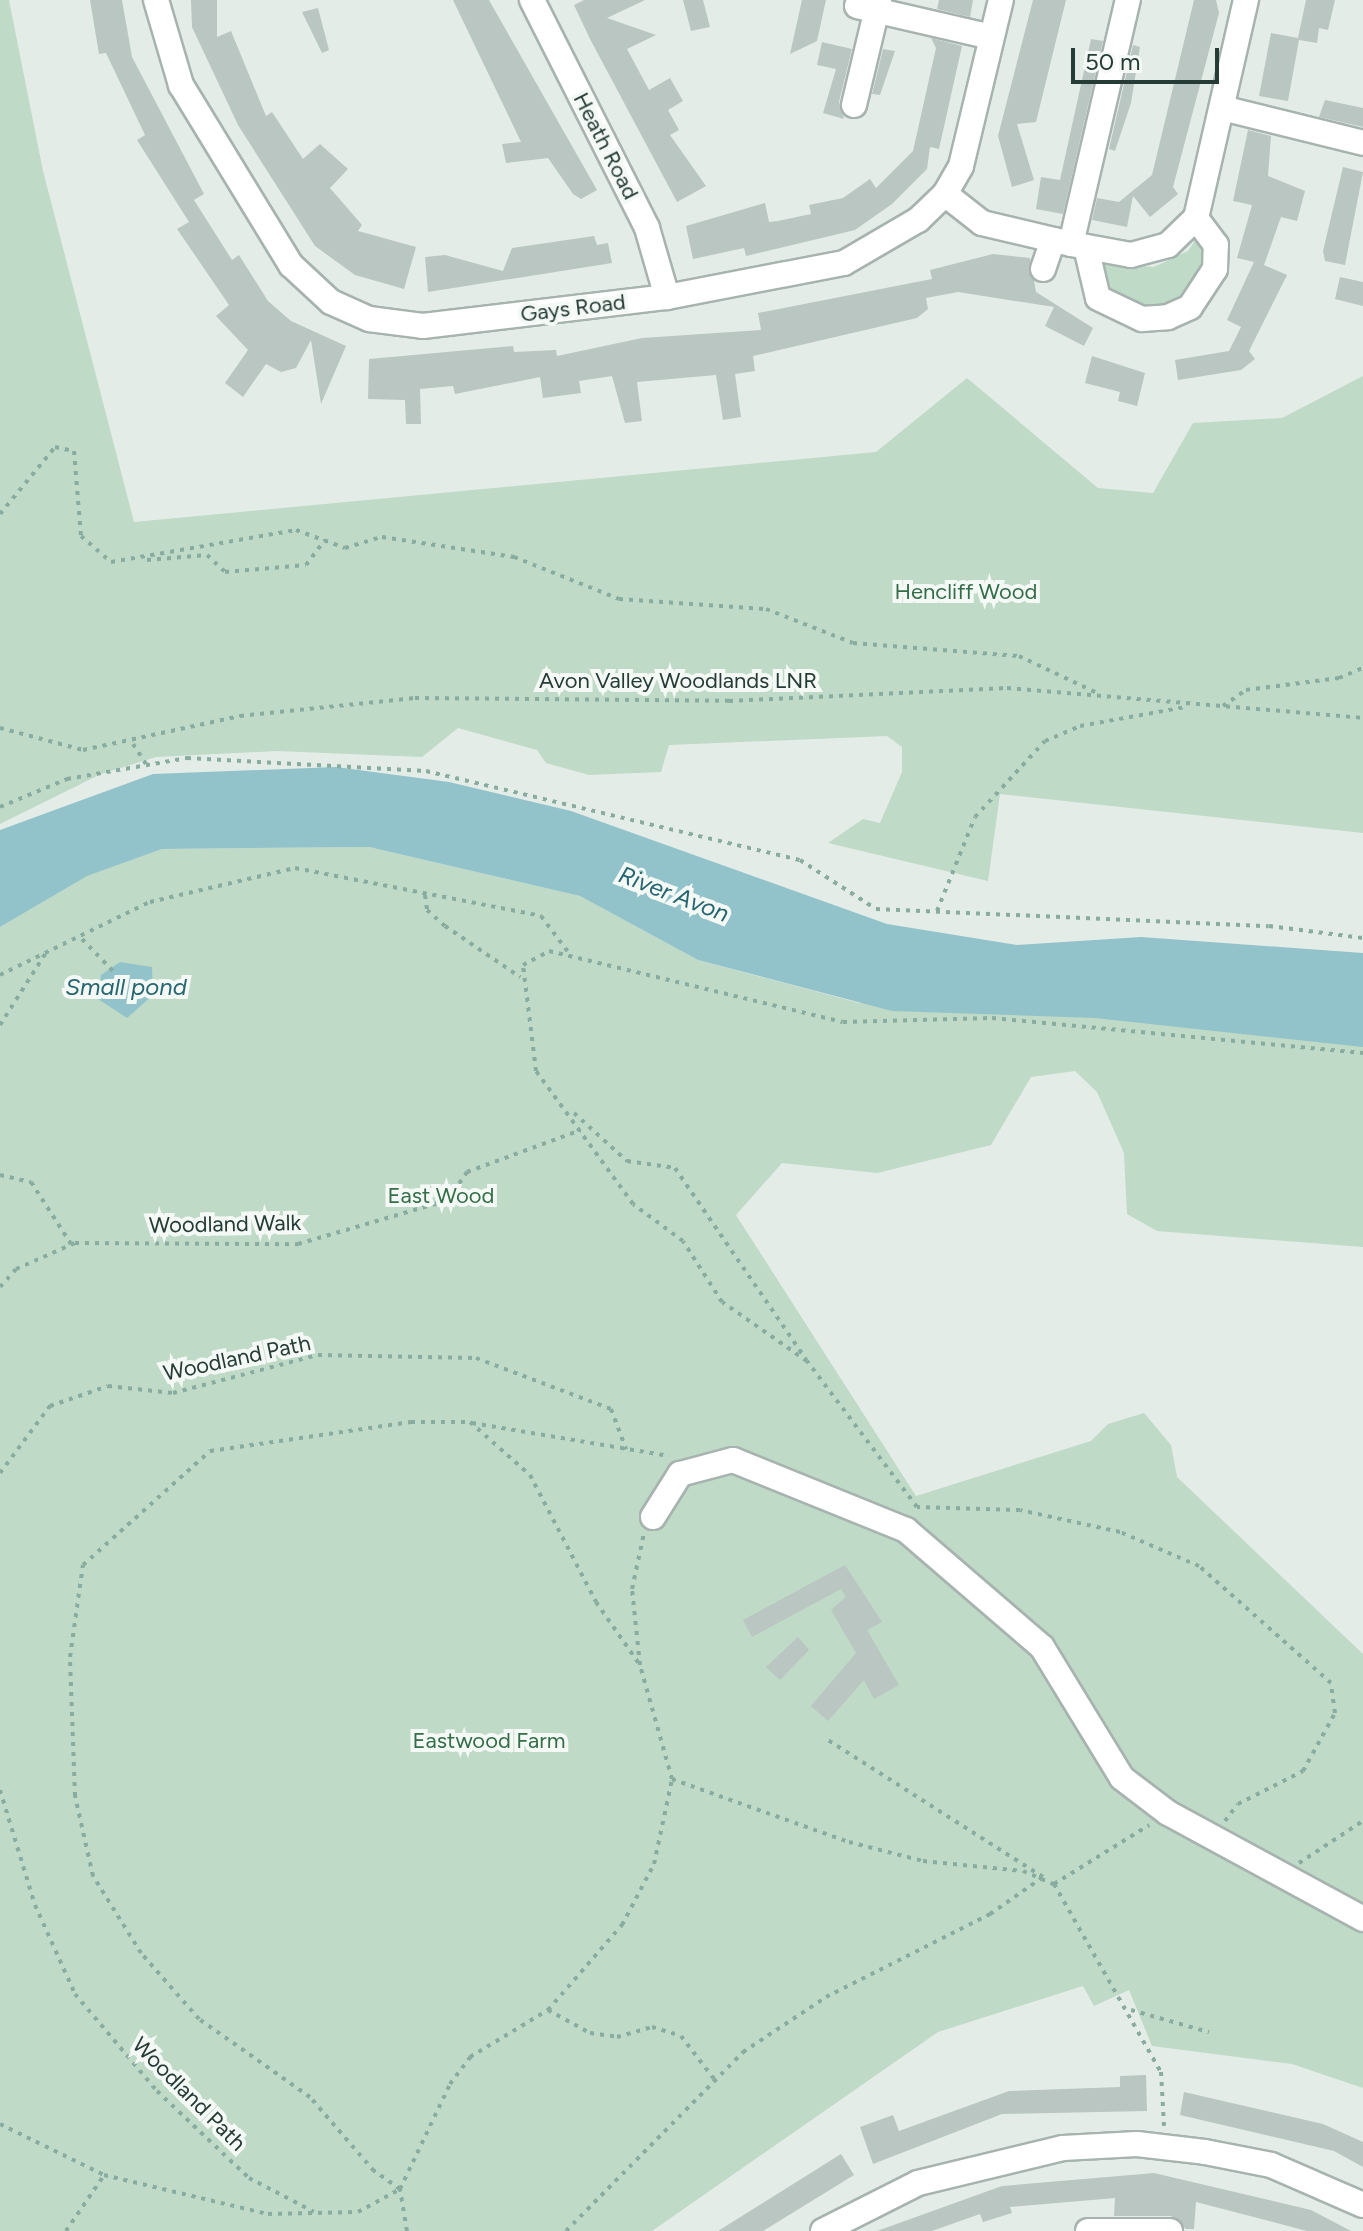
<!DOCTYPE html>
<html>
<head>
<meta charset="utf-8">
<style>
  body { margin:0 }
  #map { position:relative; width:1363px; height:2231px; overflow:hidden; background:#e4ece8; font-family:Figtree,sans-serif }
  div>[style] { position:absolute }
  .green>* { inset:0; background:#bfdac6 }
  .water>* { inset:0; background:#92c3ca }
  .building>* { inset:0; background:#b9c6c1 }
  .path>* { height:4px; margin-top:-2px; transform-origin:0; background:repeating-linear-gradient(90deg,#88ac9f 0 4px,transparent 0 10px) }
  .roads { filter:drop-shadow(2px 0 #a7b3af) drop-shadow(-2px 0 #a7b3af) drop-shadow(0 2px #a7b3af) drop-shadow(0 -2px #a7b3af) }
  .minor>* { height:24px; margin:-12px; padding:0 12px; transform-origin:12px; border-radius:12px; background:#fff }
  span { translate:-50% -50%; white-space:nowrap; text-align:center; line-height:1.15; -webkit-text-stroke:8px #f4f9f6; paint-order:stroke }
  .street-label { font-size:22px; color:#253b35 }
  .park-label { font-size:22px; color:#346e49 }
  .water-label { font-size:24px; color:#266671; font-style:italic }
  .scale { position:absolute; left:1071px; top:48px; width:148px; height:36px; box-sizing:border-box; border:4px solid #253b35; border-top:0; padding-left:10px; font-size:24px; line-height:28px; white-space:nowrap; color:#253b35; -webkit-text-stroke:6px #f4f9f6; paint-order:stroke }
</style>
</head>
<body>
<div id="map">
  <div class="green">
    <i style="clip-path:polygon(0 0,9px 0,43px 171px,134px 522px,876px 452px,967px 378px,1098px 488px,1153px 493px,1193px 423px,1282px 418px,1363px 376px,1363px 833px,1000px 794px,988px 881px,828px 843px,863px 819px,880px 823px,902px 772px,902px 747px,887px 736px,669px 745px,661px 772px,589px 775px,546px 763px,537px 750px,458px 728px,422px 757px,277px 751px,156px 757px,101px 774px,0 824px)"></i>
    <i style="clip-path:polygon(1198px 236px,1204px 267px,1185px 299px,1142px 313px,1104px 294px,1095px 263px,1154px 267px,1188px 251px)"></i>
    <i style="clip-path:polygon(369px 847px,580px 896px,698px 960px,859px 1003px,924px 999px,1363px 1039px,1363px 1247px,1157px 1231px,1127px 1214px,1124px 1153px,1097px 1092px,1075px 1071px,1031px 1077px,991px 1145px,877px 1173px,782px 1163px,736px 1215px,916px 1496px,1091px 1441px,1108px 1424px,1144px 1413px,1171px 1445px,1177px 1477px,1363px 1654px,1363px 2088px,1292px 2064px,1152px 2046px,1129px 1990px,1094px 2006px,1083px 1986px,938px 2032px,652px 2231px,0 2231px,0 927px,86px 876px,162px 849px)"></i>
  </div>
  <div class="water">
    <i style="clip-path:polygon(336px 767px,449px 782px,571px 811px,887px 924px,1017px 945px,1141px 937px,1363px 953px,1363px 1047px,1095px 1018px,892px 1011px,698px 960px,580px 896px,369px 847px,162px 849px,87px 876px,0 927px,0 830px,153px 774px)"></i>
    <i style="clip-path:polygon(120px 962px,152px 967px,153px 995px,127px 1018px,98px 999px,101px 975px)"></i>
  </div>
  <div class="building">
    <i style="clip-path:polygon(90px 0,122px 0,132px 57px,204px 194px,194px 200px,232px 260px,239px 255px,268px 301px,291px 321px,346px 346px,321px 404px,311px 340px,296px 368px,281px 372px,266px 364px,243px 397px,225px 383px,248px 350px,216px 316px,229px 305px,177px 229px,189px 222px,137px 140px,145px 135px,106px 53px,99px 54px)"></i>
    <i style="clip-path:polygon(191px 0,217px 0,217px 37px,231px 31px,266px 116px,272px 112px,303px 159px,320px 144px,348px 169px,330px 188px,362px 225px,358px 231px,416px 247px,404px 289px,355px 275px,315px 246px,238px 125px,192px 27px)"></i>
    <i style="clip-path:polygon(453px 0,489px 0,597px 190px,581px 199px,573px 194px,548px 158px,506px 163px,502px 144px,521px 142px)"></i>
    <i style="clip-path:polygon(584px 0,645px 0,607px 18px,656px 35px,627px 49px,649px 90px,670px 78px,683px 101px,668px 110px,679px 130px,670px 135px,706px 186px,677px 202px,590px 39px,574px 5px)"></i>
    <i style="clip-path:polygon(683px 0,703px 0,710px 27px,691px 31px)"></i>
    <i style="clip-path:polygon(802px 0,826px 0,817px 41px,790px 54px)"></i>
    <i style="clip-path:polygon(939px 0,973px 0,970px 17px,937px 9px)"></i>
    <i style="clip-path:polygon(1033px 0,1066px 0,1036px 122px,1017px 124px,1034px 180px,1012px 187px,998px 136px)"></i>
    <i style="clip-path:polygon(1194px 0,1216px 0,1219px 13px,1173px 187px,1178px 194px,1150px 217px,1133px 196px,1127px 227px,1092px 220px,1097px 198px,1119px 202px,1152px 175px)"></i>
    <i style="clip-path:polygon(1306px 0,1335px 0,1328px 30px,1319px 28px,1317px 43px,1299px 40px,1288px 101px,1259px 96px,1271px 33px,1298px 38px)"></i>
    <i style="clip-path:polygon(318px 8px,329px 50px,322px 53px,302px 12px)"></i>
    <i style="clip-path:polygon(931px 38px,962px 46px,939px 149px,930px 147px,927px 169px,892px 204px,855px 230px,746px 256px,744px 248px,693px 259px,686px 226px,765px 203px,769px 222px,778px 221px,811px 214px,809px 205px,843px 198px,870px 179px,876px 188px,913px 151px,936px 48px)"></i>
    <i style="clip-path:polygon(1091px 39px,1103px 41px,1063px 214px,1036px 209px,1041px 177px,1060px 180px)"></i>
    <i style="clip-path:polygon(822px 42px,852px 49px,839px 102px,844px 119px,823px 113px,836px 69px,817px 65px)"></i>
    <i style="clip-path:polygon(1133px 45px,1140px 47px,1131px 103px,1115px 151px,1109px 149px)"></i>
    <i style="clip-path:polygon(883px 49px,895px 51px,880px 95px,872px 94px)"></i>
    <i style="clip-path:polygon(1325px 100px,1363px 108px,1363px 127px,1319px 117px)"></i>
    <i style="clip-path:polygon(1248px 130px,1271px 136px,1268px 176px,1305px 191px,1297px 221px,1281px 217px,1264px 265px,1287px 275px,1249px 351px,1255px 359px,1241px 370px,1178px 380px,1175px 360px,1229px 351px,1241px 327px,1227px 320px,1254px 262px,1237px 258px,1252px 205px,1233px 201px)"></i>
    <i style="clip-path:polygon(1343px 167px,1363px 172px,1345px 265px,1325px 261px,1323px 251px)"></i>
    <i style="clip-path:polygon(594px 236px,597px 245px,608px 243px,612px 263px,428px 292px,425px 257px,445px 255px,503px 271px,512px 248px)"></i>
    <i style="clip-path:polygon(993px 254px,1030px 258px,1036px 292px,1093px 328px,1084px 346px,1045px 326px,1054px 307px,958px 292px,926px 298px,928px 309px,917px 318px,753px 356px,755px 371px,735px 374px,741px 417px,723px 420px,716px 375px,637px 382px,642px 421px,625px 423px,612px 376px,579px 381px,581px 393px,543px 398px,540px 377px,455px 394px,453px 386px,420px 389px,421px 424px,406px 424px,405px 400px,368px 399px,369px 359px,513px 346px,514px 352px,556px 350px,557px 356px,642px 338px,761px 330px,758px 313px,932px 279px,930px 270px)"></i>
    <i style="clip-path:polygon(1340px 277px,1363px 282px,1363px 306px,1335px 299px)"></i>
    <i style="clip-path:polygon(1092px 356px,1145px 373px,1137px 406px,1118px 401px,1120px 392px,1085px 383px)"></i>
    <i style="clip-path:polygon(845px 1565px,882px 1622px,867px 1630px,899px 1685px,874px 1699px,864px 1680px,828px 1721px,811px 1706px,856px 1653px,831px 1610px,846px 1597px,841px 1589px,752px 1637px,743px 1620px)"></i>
    <i style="clip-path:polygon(798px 1637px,809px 1650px,780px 1680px,766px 1667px)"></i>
    <i style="clip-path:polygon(1146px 2075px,1147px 2111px,1002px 2114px,873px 2164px,860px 2127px,893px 2115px,899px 2131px,1009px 2091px,1120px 2087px,1120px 2076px)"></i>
    <i style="clip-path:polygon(1184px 2092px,1323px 2124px,1363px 2142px,1363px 2167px,1334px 2151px,1180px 2115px)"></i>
    <i style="clip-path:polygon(841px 2154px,854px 2175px,763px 2231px,718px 2231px)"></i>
    <i style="clip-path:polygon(1154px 2173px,1311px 2210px,1351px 2231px,1307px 2231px,1196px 2202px,1194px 2229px,1186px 2229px,1171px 2216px,1114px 2216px,1115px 2198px,1010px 2207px,1012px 2213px,983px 2222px,980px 2214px,932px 2231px,877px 2231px,1002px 2186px)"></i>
  </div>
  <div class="path">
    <i style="left:0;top:514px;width:87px;rotate:-50.6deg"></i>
    <i style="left:55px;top:447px;width:19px;rotate:12deg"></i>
    <i style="left:74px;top:451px;width:85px;rotate:85.3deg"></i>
    <i style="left:81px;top:536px;width:40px;rotate:41deg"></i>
    <i style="left:111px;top:562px;width:188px;rotate:-9.8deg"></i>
    <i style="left:296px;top:530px;width:52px;rotate:20.2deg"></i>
    <i style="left:345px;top:548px;width:39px;rotate:-17deg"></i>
    <i style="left:382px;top:537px;width:134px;rotate:8.6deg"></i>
    <i style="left:514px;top:557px;width:113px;rotate:21.8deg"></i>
    <i style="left:619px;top:599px;width:147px;rotate:3.9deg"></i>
    <i style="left:766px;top:609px;width:93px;rotate:21.3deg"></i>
    <i style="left:853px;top:643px;width:167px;rotate:4.5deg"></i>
    <i style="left:1019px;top:656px;width:89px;rotate:25.4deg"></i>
    <i style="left:147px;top:560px;width:60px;rotate:-4.8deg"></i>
    <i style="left:207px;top:555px;width:25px;rotate:43deg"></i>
    <i style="left:225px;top:572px;width:81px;rotate:-4.9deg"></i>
    <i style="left:306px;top:565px;width:31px;rotate:-53deg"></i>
    <i style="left:1223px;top:706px;width:28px;rotate:-35deg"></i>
    <i style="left:1246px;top:690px;width:94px;rotate:-7.4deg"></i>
    <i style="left:1339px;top:678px;width:26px;rotate:-23deg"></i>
    <i style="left:0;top:728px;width:86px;rotate:14.8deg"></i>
    <i style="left:83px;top:750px;width:161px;rotate:-12.2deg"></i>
    <i style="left:240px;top:716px;width:176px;rotate:-5.9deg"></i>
    <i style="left:415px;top:698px;width:314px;rotate:0.5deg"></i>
    <i style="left:729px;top:701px;width:278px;rotate:-2.7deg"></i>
    <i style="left:1007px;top:688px;width:357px;rotate:4.8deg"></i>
    <i style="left:133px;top:744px;width:24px;rotate:57deg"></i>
    <i style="left:0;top:807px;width:73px;rotate:-22.7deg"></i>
    <i style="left:67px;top:779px;width:122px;rotate:-9.9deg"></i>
    <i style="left:187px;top:758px;width:239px;rotate:3.1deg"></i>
    <i style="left:426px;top:771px;width:384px;rotate:13.4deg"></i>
    <i style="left:800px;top:860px;width:90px;rotate:32.8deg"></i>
    <i style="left:876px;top:909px;width:393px;rotate:2.5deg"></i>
    <i style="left:1269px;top:926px;width:95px;rotate:7.3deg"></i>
    <i style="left:425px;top:895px;width:15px;rotate:82deg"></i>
    <i style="left:427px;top:910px;width:24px;rotate:42deg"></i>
    <i style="left:445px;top:926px;width:91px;rotate:34.2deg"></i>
    <i style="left:937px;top:911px;width:101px;rotate:-68deg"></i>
    <i style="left:975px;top:817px;width:103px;rotate:-47.4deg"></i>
    <i style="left:1045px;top:741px;width:38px;rotate:-23deg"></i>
    <i style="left:1080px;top:726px;width:108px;rotate:-10.2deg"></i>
    <i style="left:82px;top:939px;width:46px;rotate:45.9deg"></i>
    <i style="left:0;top:975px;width:167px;rotate:-26deg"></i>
    <i style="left:150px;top:902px;width:149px;rotate:-13.2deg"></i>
    <i style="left:295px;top:868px;width:251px;rotate:11deg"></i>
    <i style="left:541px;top:916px;width:46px;rotate:52.9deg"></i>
    <i style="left:0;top:1025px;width:88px;rotate:-57.6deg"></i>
    <i style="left:574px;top:1113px;width:72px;rotate:42.2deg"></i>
    <i style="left:627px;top:1161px;width:49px;rotate:8.3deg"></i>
    <i style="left:675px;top:1168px;width:232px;rotate:55.6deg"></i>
    <i style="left:0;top:1175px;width:32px;rotate:13deg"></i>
    <i style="left:31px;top:1182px;width:74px;rotate:57.2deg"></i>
    <i style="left:0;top:1287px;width:24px;rotate:-48deg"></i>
    <i style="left:16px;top:1269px;width:64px;rotate:-23.8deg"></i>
    <i style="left:75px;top:1243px;width:223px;rotate:0.3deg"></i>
    <i style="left:298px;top:1244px;width:156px;rotate:-16.3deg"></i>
    <i style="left:448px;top:1200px;width:34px;rotate:-56deg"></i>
    <i style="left:467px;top:1172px;width:121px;rotate:-20.2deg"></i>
    <i style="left:472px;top:1423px;width:200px;rotate:9.5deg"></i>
    <i style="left:0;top:1473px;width:84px;rotate:-53.3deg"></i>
    <i style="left:50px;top:1406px;width:61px;rotate:-19deg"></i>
    <i style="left:108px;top:1386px;width:65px;rotate:6.1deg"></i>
    <i style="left:173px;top:1393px;width:150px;rotate:-14.7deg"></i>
    <i style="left:318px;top:1355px;width:158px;rotate:1.1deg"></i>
    <i style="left:476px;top:1358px;width:144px;rotate:20.7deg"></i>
    <i style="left:611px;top:1409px;width:43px;rotate:69.4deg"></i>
    <i style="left:672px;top:1779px;width:188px;rotate:19.6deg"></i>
    <i style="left:849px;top:1842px;width:76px;rotate:14.4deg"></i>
    <i style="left:923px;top:1861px;width:100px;rotate:5.7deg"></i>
    <i style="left:1023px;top:1871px;width:34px;rotate:23deg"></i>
    <i style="left:1054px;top:1884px;width:216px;rotate:60.4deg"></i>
    <i style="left:1161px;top:2072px;width:54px;rotate:86.8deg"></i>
    <i style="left:0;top:1790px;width:120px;rotate:73.1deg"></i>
    <i style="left:35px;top:1905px;width:98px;rotate:65.8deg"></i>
    <i style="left:75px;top:1994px;width:127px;rotate:49.8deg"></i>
    <i style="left:157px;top:2091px;width:127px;rotate:43.4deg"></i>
    <i style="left:249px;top:2178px;width:73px;rotate:27.6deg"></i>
    <i style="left:1225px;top:1821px;width:21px;rotate:-53deg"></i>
    <i style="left:1238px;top:1804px;width:73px;rotate:-26.9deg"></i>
    <i style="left:1303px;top:1771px;width:66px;rotate:-61.1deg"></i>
    <i style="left:1335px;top:1713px;width:30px;rotate:-98deg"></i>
    <i style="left:1331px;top:1683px;width:176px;rotate:-138.4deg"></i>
    <i style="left:1199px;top:1566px;width:86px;rotate:-156.7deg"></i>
    <i style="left:1120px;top:1532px;width:102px;rotate:-167.6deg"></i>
    <i style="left:1020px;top:1510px;width:103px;rotate:-178.3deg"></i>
    <i style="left:917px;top:1507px;width:183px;rotate:-127deg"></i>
    <i style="left:807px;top:1361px;width:103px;rotate:-145.2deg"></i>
    <i style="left:722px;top:1302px;width:72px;rotate:-122.6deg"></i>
    <i style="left:683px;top:1241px;width:62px;rotate:-143.5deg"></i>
    <i style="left:633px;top:1204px;width:165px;rotate:-126.1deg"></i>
    <i style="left:536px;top:1071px;width:107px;rotate:-97deg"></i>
    <i style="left:523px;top:965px;width:30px;rotate:-28deg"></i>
    <i style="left:549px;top:951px;width:302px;rotate:13.6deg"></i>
    <i style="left:843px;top:1022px;width:149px;rotate:-1.5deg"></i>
    <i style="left:992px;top:1018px;width:373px;rotate:5.4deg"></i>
    <i style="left:1299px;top:1863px;width:77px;rotate:-33.3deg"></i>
    <i style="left:1054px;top:1884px;width:112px;rotate:-31.8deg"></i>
    <i style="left:548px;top:2010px;width:48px;rotate:28.7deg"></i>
    <i style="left:590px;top:2033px;width:27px;rotate:8deg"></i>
    <i style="left:617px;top:2037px;width:36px;rotate:-16deg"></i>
    <i style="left:652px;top:2027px;width:30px;rotate:17deg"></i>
    <i style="left:681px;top:2036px;width:54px;rotate:52.5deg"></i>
    <i style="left:1131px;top:2010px;width:81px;rotate:15.8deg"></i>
    <i style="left:0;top:2124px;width:116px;rotate:26.1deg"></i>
    <i style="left:104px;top:2175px;width:169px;rotate:13.4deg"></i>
    <i style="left:268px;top:2214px;width:90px;rotate:-1.3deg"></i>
    <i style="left:358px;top:2212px;width:48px;rotate:-28.7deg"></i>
    <i style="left:400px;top:2189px;width:32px;rotate:-145deg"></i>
    <i style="left:374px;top:2171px;width:98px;rotate:-130.9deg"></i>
    <i style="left:310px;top:2097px;width:136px;rotate:-144.9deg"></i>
    <i style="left:199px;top:2019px;width:88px;rotate:-131.3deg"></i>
    <i style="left:141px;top:1953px;width:91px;rotate:-121.9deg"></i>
    <i style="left:93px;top:1876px;width:82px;rotate:-102.7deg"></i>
    <i style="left:75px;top:1796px;width:139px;rotate:-92.1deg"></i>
    <i style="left:70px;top:1657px;width:93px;rotate:-82deg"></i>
    <i style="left:83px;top:1565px;width:171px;rotate:-41.9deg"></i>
    <i style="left:210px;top:1451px;width:203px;rotate:-8.2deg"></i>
    <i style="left:411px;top:1422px;width:59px"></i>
    <i style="left:470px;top:1422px;width:80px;rotate:41.5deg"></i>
    <i style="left:530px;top:1475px;width:143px;rotate:62.5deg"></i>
    <i style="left:596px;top:1602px;width:77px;rotate:55.1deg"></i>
    <i style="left:66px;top:2231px;width:68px;rotate:-55.8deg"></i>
    <i style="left:407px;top:2231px;width:43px;rotate:-99.5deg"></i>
    <i style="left:400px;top:2189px;width:116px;rotate:-64.5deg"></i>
    <i style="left:450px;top:2084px;width:34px;rotate:-53deg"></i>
    <i style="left:470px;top:2057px;width:91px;rotate:-31.1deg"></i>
    <i style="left:548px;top:2010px;width:113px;rotate:-49deg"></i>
    <i style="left:622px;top:1925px;width:69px;rotate:-62.3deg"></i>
    <i style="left:654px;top:1864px;width:87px;rotate:-78deg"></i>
    <i style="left:672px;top:1779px;width:118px;rotate:-105.7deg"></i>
    <i style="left:640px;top:1665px;width:76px;rotate:-96deg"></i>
    <i style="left:632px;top:1589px;width:57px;rotate:-77.9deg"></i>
    <i style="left:566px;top:2231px;width:252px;rotate:-45.3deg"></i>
    <i style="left:743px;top:2052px;width:100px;rotate:-33.5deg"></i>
    <i style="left:826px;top:1997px;width:184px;rotate:-26.8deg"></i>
    <i style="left:990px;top:1914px;width:65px;rotate:-34.9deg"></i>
    <i style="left:1043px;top:1877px;width:259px;rotate:-147.5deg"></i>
  </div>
  <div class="roads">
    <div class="minor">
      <i style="left:156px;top:0;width:89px;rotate:73.6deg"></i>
      <i style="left:181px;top:85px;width:211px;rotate:58.6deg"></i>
      <i style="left:291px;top:265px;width:54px;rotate:42.8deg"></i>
      <i style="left:331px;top:302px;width:42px;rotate:24.1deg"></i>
      <i style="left:369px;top:319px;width:54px;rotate:7.4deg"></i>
      <i style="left:423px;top:326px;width:246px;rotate:-6.8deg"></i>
      <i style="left:667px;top:297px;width:180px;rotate:-10.9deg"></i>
      <i style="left:844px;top:263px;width:86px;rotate:-30.2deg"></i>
      <i style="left:918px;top:220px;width:37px;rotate:-44deg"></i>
      <i style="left:945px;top:194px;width:32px;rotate:-60deg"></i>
      <i style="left:961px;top:166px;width:171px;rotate:-76.5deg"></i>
      <i style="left:532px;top:0;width:255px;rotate:63.2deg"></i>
      <i style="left:647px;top:228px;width:72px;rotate:73.8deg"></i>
      <i style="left:857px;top:6px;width:138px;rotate:13deg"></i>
      <i style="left:854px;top:105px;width:108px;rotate:-76.6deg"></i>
      <i style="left:1222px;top:108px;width:145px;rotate:13.9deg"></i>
      <i style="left:945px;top:194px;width:47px;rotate:38.1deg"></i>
      <i style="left:982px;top:223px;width:91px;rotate:13.3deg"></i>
      <i style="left:1071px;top:244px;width:61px;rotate:10.4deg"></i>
      <i style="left:1131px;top:255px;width:38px;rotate:-15deg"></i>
      <i style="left:1168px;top:245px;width:39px;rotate:-44deg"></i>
      <i style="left:1196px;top:218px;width:224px;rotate:-77.1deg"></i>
      <i style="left:1071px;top:244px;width:251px;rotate:-76.9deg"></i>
      <i style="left:1086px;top:247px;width:52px;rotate:76.8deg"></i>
      <i style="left:1098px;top:298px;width:49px;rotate:25.5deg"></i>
      <i style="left:1142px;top:319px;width:26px;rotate:-4deg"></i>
      <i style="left:1168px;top:317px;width:24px;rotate:-24deg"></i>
      <i style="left:1190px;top:307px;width:45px;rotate:-56.7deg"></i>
      <i style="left:1215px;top:269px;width:24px;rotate:-88deg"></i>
      <i style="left:1216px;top:245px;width:34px;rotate:-127deg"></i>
      <i style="left:1043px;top:269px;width:31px;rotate:-71deg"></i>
      <i style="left:653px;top:1517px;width:51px;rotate:-57.9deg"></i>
      <i style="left:680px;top:1474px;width:55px;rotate:-14.8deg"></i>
      <i style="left:733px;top:1460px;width:187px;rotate:22deg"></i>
      <i style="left:906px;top:1530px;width:179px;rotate:40.7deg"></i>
      <i style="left:1042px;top:1647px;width:153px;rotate:58.6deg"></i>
      <i style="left:1122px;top:1778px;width:58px;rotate:37.3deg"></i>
      <i style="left:1168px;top:1813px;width:222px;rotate:28.5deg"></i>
      <i style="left:823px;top:2231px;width:106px;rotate:-26.8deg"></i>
      <i style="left:918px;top:2183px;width:149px;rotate:-13.6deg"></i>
      <i style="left:1063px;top:2148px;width:74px;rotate:-3.1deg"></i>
      <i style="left:1137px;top:2144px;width:68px;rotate:6.7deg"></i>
      <i style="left:1205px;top:2152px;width:67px;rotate:11.1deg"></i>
      <i style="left:1271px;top:2165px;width:100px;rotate:23.5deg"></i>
      <i style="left:1088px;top:2231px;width:82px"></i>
    </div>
  </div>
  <div class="street-label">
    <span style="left:606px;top:146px;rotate:63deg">Heath Road</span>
    <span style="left:573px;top:308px;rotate:-7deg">Gays Road</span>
    <span style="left:678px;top:681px">Avon Valley Woodlands LNR</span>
    <span style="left:225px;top:1224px;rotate:-1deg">Woodland Walk</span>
    <span style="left:237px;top:1358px;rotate:-12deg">Woodland Path</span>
    <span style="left:189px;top:2094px;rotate:45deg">Woodland Path</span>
  </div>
  <div class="park-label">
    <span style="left:966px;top:592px">Hencliff Wood</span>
    <span style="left:441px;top:1196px">East Wood</span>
    <span style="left:489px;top:1741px">Eastwood Farm</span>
  </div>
  <div class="water-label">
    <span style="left:674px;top:894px;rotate:21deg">River Avon</span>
    <span style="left:126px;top:987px">Small pond</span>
  </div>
  <div class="scale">50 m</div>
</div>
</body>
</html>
